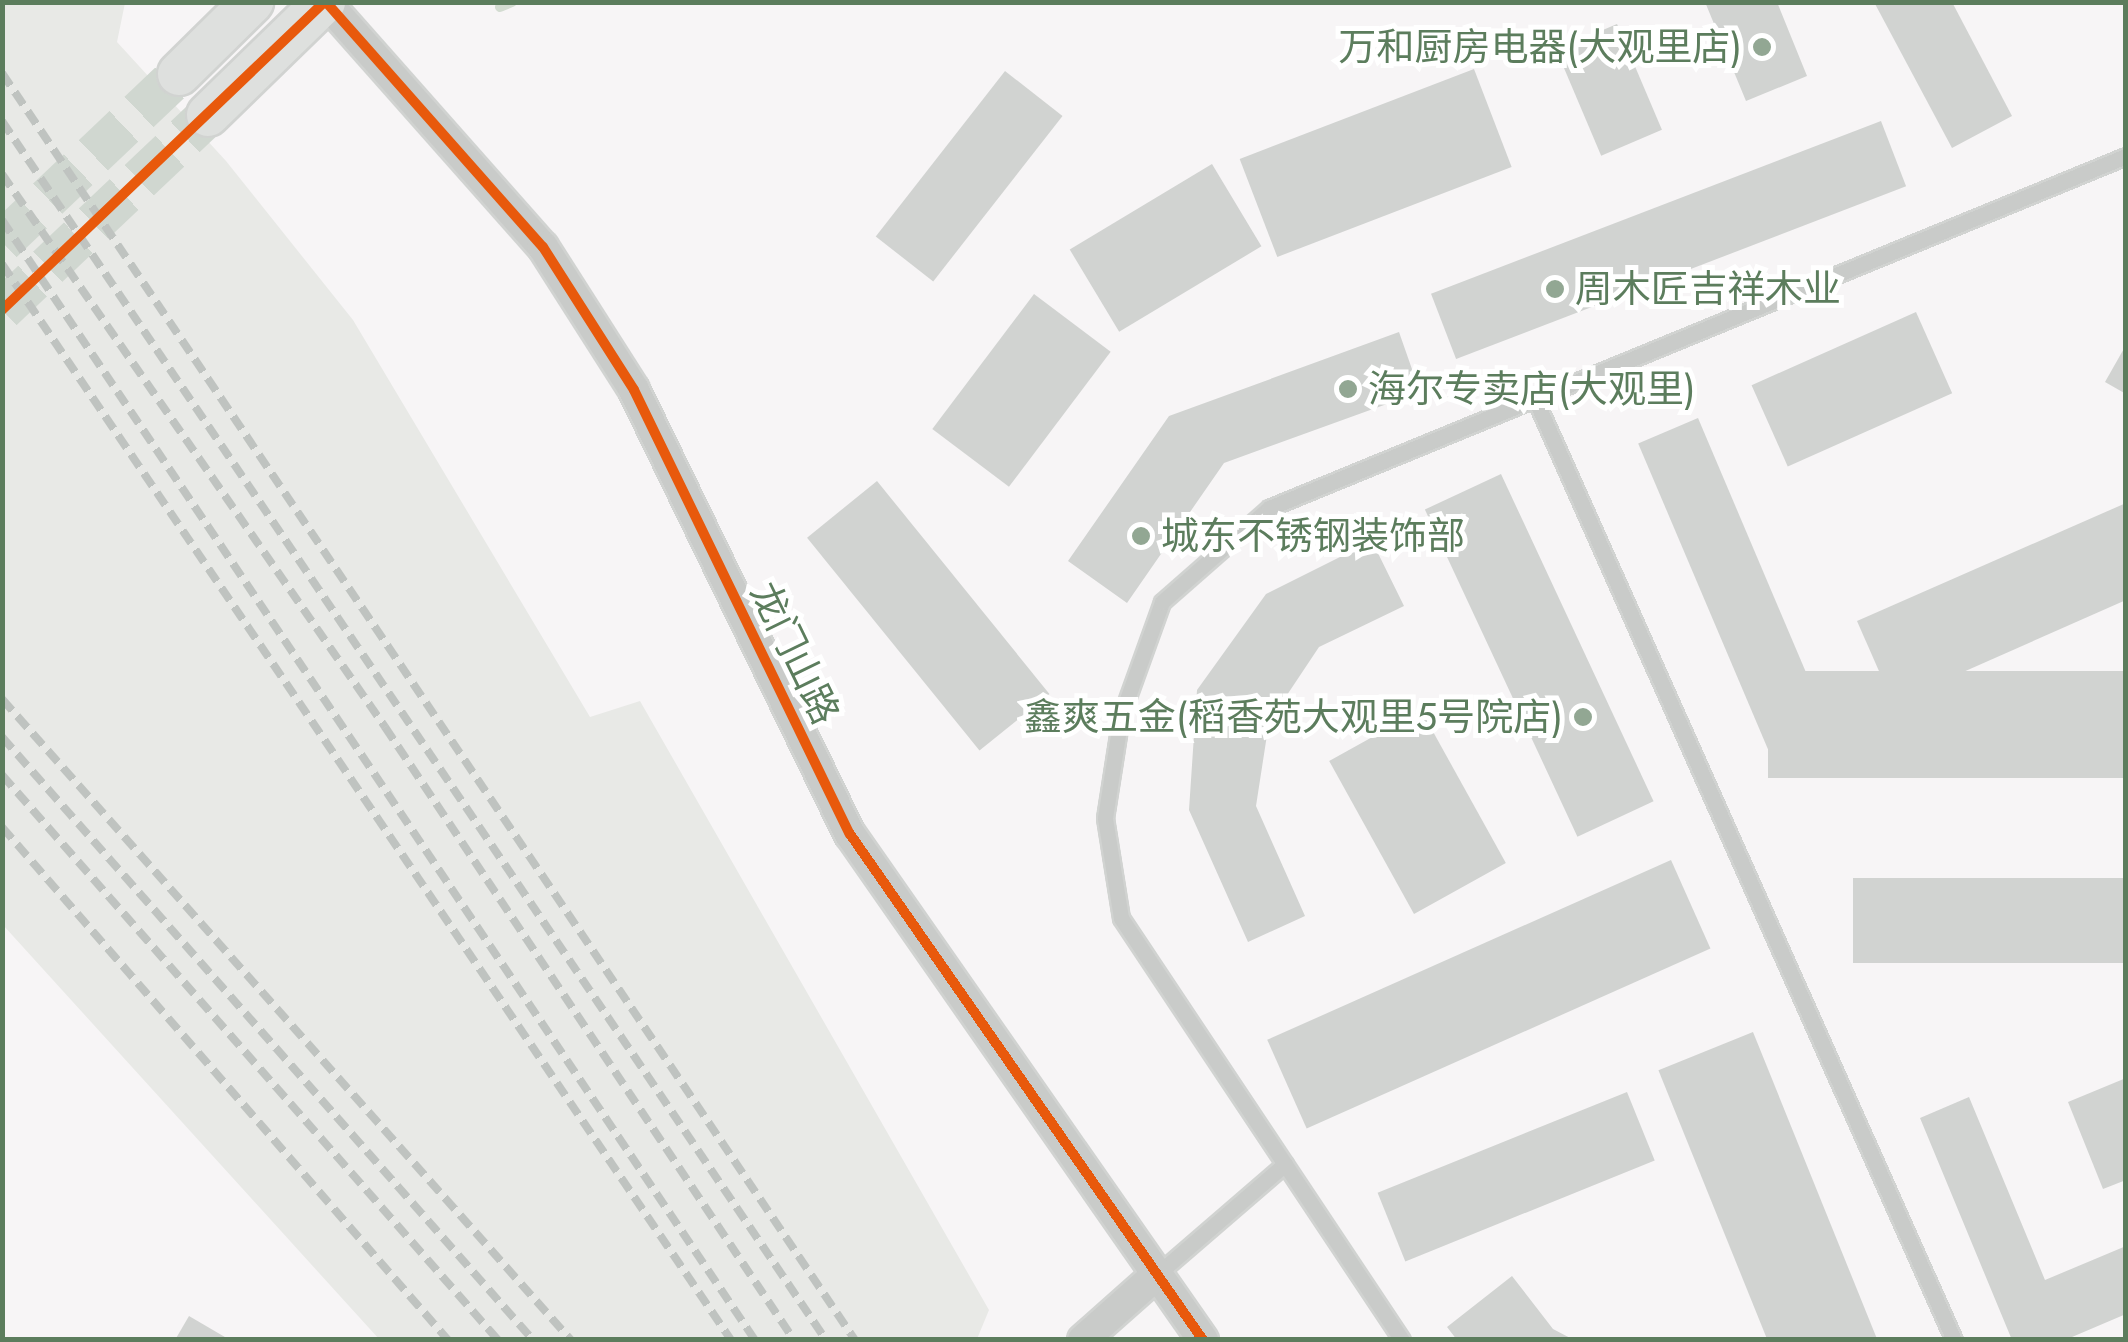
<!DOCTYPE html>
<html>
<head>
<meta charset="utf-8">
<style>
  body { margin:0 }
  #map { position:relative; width:2128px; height:1342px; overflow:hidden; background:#f7f5f6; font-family:Jost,"Noto Sans SC",sans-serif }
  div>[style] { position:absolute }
  .built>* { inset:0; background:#e8e9e6 }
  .stream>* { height:10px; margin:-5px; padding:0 5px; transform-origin:5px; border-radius:5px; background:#d3dcd1 }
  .building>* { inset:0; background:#d1d3d1; transform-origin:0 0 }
  .secondary-tunnel>* { height:42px; margin-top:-21px; transform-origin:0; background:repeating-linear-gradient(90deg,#d0d7d0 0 42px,transparent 0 63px) }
  .roads { filter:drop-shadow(2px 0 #d1d3d1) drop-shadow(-2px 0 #d1d3d1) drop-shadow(0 2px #d1d3d1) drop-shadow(0 -2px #d1d3d1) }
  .lane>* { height:15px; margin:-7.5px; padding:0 7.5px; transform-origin:7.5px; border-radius:7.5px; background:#c9cbc9 }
  .street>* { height:30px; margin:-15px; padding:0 15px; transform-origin:15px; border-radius:15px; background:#c9cbc9 }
  .secondary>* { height:42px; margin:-21px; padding:0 21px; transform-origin:21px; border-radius:21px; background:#dee0de }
  .rail>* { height:8px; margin-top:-4px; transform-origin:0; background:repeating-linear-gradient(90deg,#bfc3c0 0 15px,transparent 0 23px) }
  .cycleway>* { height:10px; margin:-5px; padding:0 5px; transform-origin:5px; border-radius:5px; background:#e8590c }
  .dots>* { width:28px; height:28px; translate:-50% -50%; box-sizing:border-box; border:5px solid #fff; border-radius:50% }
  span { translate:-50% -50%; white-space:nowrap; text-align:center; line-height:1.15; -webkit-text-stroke:10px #fff; paint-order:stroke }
  .poi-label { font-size:38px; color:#5c7d5d }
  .right { translate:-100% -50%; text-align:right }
  .left { translate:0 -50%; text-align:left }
  .street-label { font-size:38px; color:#5c7d5d }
  .frame { position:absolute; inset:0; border:5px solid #5c7d5d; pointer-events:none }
</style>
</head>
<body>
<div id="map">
  <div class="built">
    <i style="clip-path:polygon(3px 3px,125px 3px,117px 42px,226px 161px,353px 320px,590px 717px,640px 701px,989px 1310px,977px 1339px,379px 1339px,3px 925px)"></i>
  </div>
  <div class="stream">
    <i style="left:500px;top:7px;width:13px;rotate:-23deg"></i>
  </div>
  <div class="building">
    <i style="clip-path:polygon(1705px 2px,1777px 2px,1807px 76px,1746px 101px)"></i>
    <i style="clip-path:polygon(1874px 2px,1952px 2px,2012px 116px,1952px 148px)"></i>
    <i style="left:1617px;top:24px;width:115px;height:66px;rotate:67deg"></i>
    <i style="left:1474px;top:69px;width:105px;height:251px;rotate:69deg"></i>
    <i style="left:1005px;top:71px;width:73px;height:210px;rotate:38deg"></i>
    <i style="left:1881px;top:121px;width:70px;height:482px;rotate:69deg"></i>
    <i style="left:1212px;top:164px;width:96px;height:166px;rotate:59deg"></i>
    <i style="left:1034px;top:294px;width:96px;height:169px;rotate:37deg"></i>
    <i style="left:1916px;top:312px;width:89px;height:180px;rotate:66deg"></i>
    <i style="clip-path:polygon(1399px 332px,1420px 392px,1224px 463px,1127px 603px,1068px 561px,1169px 416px)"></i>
    <i style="clip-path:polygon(2126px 345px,2126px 394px,2105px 382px)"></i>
    <i style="left:1698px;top:418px;width:339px;height:65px;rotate:67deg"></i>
    <i style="left:1501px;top:474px;width:361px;height:84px;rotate:65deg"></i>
    <i style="left:877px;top:481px;width:274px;height:90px;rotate:51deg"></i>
    <i style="clip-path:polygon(2126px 503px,2126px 600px,1893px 703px,1857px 621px)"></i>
    <i style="clip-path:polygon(1372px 541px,1404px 606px,1319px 647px,1269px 722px,1256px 806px,1305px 916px,1248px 942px,1189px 810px,1197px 690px,1266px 594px)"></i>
    <i style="left:2126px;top:671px;width:107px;height:358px;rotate:90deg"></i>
    <i style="left:1421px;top:710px;width:175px;height:105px;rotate:61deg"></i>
    <i style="left:1671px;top:860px;width:97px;height:442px;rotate:66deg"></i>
    <i style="left:2126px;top:878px;width:85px;height:273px;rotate:90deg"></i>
    <i style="left:1753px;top:1032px;width:333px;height:102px;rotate:68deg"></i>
    <i style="clip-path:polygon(2126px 1078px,2126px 1180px,2103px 1189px,2068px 1102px)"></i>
    <i style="left:1627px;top:1092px;width:74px;height:269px;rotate:68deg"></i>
    <i style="clip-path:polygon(1969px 1097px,2045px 1280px,2126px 1246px,2126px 1314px,2065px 1340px,2012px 1340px,1920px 1118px)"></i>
    <i style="clip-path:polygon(1512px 1276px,1553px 1329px,1574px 1340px,1457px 1340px,1447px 1327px)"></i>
    <i style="clip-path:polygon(189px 1316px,230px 1340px,175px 1340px)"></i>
  </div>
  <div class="secondary-tunnel">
    <i style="left:2px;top:242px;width:244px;rotate:-43.5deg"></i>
    <i style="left:2px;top:310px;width:284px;rotate:-43.4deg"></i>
  </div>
  <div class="roads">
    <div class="lane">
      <i style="left:1535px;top:399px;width:1030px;rotate:66deg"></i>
      <i style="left:1154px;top:1277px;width:173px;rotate:-40.8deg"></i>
      <i style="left:1402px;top:1340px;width:507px;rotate:-123.66deg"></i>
      <i style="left:1121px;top:918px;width:101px;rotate:-99.1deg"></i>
      <i style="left:1105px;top:818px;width:103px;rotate:-81.1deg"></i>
      <i style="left:1121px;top:716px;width:121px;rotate:-70.2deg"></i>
      <i style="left:1162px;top:602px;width:142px;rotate:-41.3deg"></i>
      <i style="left:1269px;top:508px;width:926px;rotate:-22.33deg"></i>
    </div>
    <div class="street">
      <i style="left:326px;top:2px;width:327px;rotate:48.5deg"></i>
      <i style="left:543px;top:247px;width:169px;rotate:57.5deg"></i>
      <i style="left:634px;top:390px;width:494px;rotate:64.1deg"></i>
      <i style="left:850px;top:834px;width:617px;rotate:55.1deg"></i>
      <i style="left:1083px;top:1340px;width:95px;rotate:-41.6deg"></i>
    </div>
    <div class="secondary">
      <i style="left:179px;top:74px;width:103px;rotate:-44.6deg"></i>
      <i style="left:208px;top:115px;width:162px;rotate:-44.2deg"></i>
    </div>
  </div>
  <div class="rail">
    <i style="left:2px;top:73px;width:1527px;rotate:56.05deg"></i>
    <i style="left:2px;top:121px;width:1471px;rotate:55.94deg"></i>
    <i style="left:2px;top:174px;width:673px;rotate:55.29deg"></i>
    <i style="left:385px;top:727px;width:737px;rotate:56.29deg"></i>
    <i style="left:2px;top:220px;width:1350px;rotate:56.09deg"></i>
    <i style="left:2px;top:264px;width:1300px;rotate:55.88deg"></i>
    <i style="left:2px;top:699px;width:857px;rotate:48.41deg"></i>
    <i style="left:2px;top:737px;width:803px;rotate:48.63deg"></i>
    <i style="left:2px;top:775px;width:752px;rotate:48.72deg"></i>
    <i style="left:2px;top:827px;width:680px;rotate:49deg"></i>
  </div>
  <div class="cycleway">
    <i style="left:326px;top:2px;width:327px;rotate:48.5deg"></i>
    <i style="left:543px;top:247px;width:169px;rotate:57.5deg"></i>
    <i style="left:634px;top:390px;width:494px;rotate:64.1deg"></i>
    <i style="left:850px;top:834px;width:617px;rotate:55.1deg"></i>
    <i style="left:2px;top:310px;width:446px;rotate:-43.7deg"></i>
  </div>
  <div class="dots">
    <i style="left:1762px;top:47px;background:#92a793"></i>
    <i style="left:1555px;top:289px;background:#92a793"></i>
    <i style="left:1348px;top:389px;background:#92a793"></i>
    <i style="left:1141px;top:536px;background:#92a793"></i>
    <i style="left:1583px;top:717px;background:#92a793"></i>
  </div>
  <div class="poi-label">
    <span class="right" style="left:1742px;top:47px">万和厨房电器(大观里店)</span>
    <span class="left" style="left:1575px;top:289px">周木匠吉祥木业</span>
    <span class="left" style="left:1368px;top:389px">海尔专卖店(大观里)</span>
    <span class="left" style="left:1161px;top:536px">城东不锈钢装饰部</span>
    <span class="right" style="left:1563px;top:717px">鑫爽五金(稻香苑大观里5号院店)</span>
  </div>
  <div class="street-label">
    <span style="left:795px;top:653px;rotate:64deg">龙门山路</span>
  </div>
  <div class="frame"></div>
</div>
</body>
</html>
